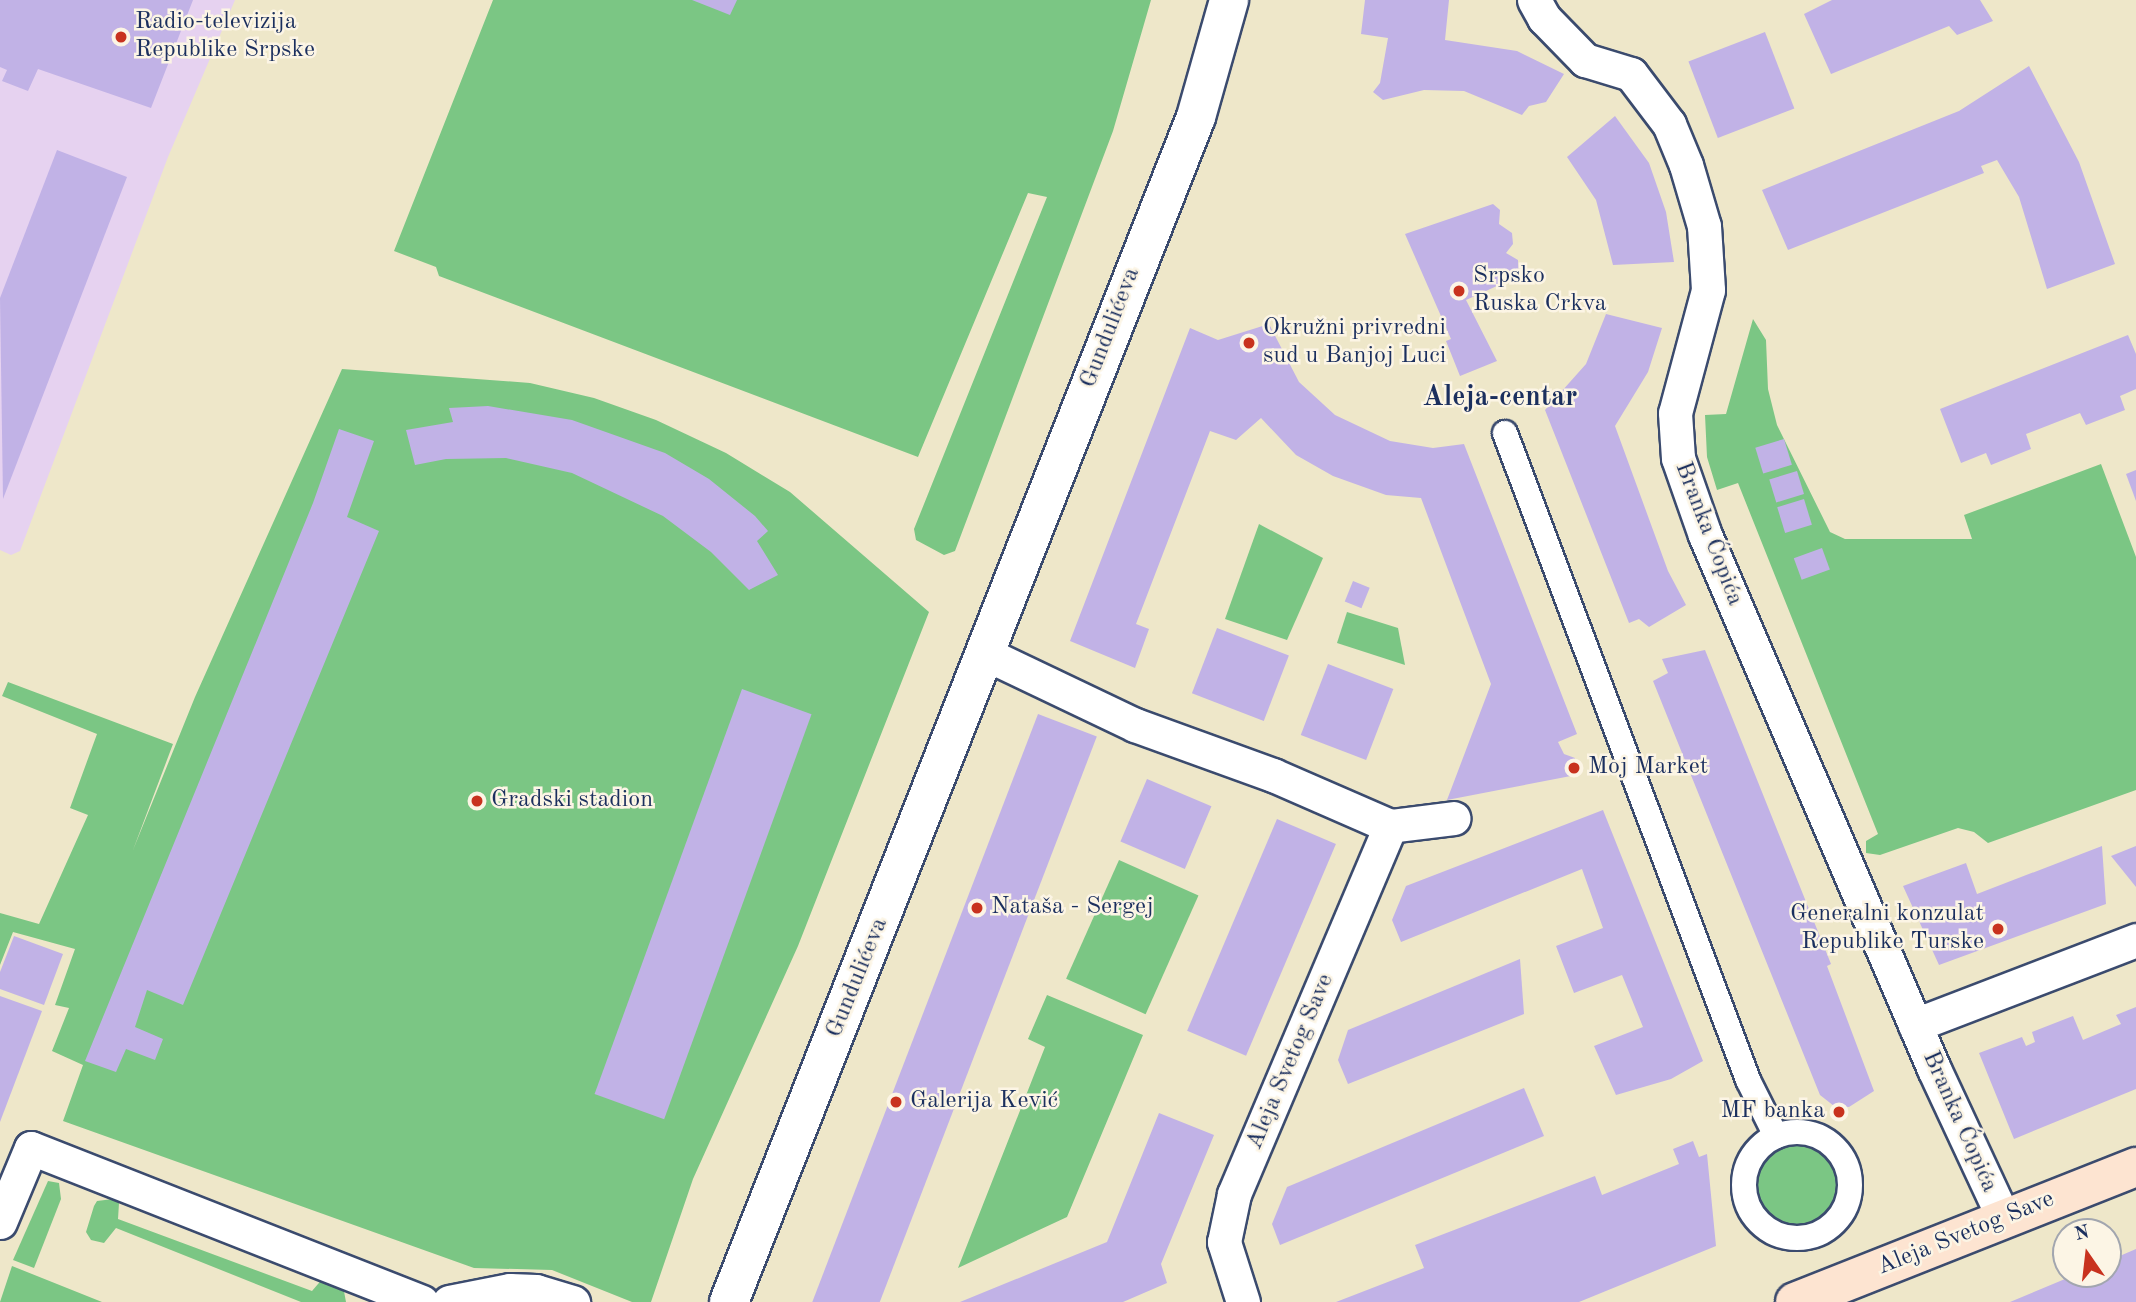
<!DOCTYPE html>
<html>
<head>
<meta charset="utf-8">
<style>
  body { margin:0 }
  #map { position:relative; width:2136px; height:1302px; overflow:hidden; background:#eee7c9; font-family:"Old Standard TT",serif }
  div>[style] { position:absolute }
  .built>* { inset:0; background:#e6d2f0 }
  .green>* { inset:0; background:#7bc684; transform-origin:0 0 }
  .round { border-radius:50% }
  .building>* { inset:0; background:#c1b2e6; transform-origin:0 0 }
  .roads { filter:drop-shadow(2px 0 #3b4b6e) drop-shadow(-2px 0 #3b4b6e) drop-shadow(0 2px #3b4b6e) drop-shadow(0 -2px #3b4b6e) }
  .pedestrian>* { height:24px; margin:-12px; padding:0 12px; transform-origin:12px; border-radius:12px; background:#fff }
  .pedestrian>.ring { margin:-12px; padding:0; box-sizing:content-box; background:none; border:24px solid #fff; border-radius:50% }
  .minor>* { height:33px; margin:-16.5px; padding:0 16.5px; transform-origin:16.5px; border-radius:16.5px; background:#fff }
  .tertiary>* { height:38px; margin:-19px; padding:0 19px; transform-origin:19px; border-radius:19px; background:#fff }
  .secondary>* { height:38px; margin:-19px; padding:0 19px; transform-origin:19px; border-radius:19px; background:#fde4d1 }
  .dots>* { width:19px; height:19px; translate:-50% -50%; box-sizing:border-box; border:4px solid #fcf5e5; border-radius:50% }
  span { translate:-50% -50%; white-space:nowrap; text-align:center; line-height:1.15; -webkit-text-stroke:5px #fcf5e5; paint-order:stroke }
  .poi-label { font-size:24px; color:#1b2f5e }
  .left { translate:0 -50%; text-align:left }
  .right { translate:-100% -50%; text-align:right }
  .street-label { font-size:24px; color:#1b2f5e }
  .quarter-label { font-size:28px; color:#1b2f5e; font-weight:700 }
  .north { position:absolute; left:2052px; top:1218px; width:70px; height:70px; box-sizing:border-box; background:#fcf5e5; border:2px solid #a2a6af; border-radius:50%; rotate:346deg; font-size:19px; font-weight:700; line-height:28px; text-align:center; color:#1b2f5e }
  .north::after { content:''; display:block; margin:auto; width:24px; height:32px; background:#c8321e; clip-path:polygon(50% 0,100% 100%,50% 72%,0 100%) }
</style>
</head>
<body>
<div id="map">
  <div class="built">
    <i style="clip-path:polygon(0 0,235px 0,168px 157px,20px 551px,11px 555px,0 550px)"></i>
  </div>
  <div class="green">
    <i style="clip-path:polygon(493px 0,1151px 0,1113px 131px,955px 551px,944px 555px,916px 540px,914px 529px,1047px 197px,1028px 193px,918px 457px,439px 276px,436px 267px,394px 251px)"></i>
    <i style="clip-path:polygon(1753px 319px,1766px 340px,1768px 389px,1777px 425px,1830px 532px,1845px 539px,1972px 539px,1964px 515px,2101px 464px,2136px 557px,2136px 790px,1988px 843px,1974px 832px,1958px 828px,1880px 855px,1866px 853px,1866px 841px,1878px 834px,1738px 483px,1717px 490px,1707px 457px,1705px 415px,1726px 414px)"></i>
    <i style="clip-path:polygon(342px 369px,530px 383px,594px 398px,656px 420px,726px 453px,790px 492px,929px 612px,798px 946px,693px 1179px,651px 1302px,632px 1302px,552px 1270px,474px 1268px,63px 1121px,83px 1065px,52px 1051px,69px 1008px,55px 1005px,75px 949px,13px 932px,0 965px,0 913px,39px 924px,88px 815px,70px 808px,97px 734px,2px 696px,8px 682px,173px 744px,133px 850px,195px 697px)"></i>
    <i style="clip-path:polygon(1259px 524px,1323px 558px,1287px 640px,1225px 619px)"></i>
    <i style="clip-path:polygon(1347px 612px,1398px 628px,1405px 665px,1337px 643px)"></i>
    <i style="left:1119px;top:860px;width:87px;height:130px;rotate:24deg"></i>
    <i style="clip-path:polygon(1047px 995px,1143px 1035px,1067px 1217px,958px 1268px,1045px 1047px,1028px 1039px)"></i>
    <i class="round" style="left:1753px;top:1141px;width:88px;height:88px"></i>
    <i style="clip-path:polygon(48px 1181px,59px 1183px,61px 1199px,34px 1268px,13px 1260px)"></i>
    <i style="clip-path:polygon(113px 1199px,119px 1203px,118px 1219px,312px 1291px,324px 1277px,343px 1286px,346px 1302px,301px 1302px,116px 1228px,104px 1243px,91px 1240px,86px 1232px,94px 1206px,97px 1201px)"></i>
    <i style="clip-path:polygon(12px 1266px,102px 1302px,103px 1302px,0 1302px)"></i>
  </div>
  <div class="building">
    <i style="clip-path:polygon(0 0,193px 0,151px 108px,38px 69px,28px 91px,2px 81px,7px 70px,0 67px)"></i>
    <i style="clip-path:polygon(692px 0,737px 0,730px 15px)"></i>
    <i style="clip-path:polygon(1365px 0,1449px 0,1445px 40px,1517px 51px,1564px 74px,1546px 102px,1529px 106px,1522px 115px,1464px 91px,1424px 90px,1383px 100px,1373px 92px,1380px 83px,1388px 38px,1361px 34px)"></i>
    <i style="clip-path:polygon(1832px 0,1980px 0,1993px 21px,1957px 35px,1949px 26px,1831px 74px,1804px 14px)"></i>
    <i style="left:1765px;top:32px;width:82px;height:82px;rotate:69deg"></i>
    <i style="clip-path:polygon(2029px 66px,2079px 162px,2115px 264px,2047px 289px,2019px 197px,1997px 160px,1981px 166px,1984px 173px,1788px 250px,1762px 190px,1959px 111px)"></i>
    <i style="clip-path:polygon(1615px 116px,1649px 163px,1666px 212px,1674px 262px,1613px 265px,1596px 200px,1567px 157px)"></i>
    <i style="clip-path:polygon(57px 150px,127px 177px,3px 499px,0 298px)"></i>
    <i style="clip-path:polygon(1493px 204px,1500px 210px,1499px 224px,1512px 233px,1513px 244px,1506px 253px,1518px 260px,1519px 276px,1466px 300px,1497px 361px,1460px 376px,1446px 341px,1451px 339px,1405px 234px)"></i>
    <i style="clip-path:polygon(1606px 314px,1662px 328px,1648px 372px,1615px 426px,1668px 571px,1686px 605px,1649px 627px,1639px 619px,1629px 623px,1545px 410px,1586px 364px)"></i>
    <i style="clip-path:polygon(1269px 324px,1299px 382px,1335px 415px,1390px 441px,1433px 448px,1464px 444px,1577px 734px,1558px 742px,1564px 754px,1575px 758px,1576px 775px,1447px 800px,1491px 684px,1421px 498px,1386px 495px,1333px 476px,1296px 455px,1261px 418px,1236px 440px,1210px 431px,1136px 624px,1149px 629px,1135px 668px,1070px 641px,1190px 328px,1218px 340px)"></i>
    <i style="clip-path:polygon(2128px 335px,2136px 354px,2136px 389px,2120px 396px,2125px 410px,2086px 425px,2080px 413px,2026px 434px,2031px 449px,1991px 465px,1986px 453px,1961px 463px,1940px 409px)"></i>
    <i style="clip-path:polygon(488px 406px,572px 420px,665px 453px,709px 479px,755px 516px,768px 531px,757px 541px,778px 575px,749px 590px,711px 552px,663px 516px,572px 473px,506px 458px,446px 459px,415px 465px,406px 430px,453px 422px,449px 408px)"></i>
    <i style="clip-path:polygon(339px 429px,374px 441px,347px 517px,379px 531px,183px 1005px,147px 990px,135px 1027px,163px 1039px,155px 1060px,126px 1049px,116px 1072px,85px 1061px,313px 503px)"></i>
    <i style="left:1784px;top:439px;width:27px;height:30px;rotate:73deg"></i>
    <i style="clip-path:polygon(2136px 470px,2136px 501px,2126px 474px)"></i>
    <i style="left:1797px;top:471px;width:24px;height:29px;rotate:73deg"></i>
    <i style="left:1804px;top:499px;width:27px;height:28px;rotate:73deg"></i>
    <i style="left:1822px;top:548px;width:23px;height:30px;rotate:70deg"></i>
    <i style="left:1353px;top:581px;width:18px;height:22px;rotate:22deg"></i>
    <i style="left:1217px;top:628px;width:77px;height:70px;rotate:21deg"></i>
    <i style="clip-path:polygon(1705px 650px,1831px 964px,1827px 966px,1874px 1091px,1849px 1107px,1834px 1106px,1820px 1095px,1653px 681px,1668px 673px,1662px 659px)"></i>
    <i style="left:1328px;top:664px;width:70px;height:76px;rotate:21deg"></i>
    <i style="left:742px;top:689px;width:74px;height:431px;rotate:20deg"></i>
    <i style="left:1038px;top:714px;width:63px;height:632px;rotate:21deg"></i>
    <i style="left:1147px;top:779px;width:70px;height:68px;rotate:23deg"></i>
    <i style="clip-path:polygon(1603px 810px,1703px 1061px,1671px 1079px,1616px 1095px,1594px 1046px,1643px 1027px,1622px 975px,1574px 993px,1556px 946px,1603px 928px,1582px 869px,1401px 942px,1392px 920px,1406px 886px)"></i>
    <i style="left:1277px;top:819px;width:64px;height:230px;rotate:23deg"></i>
    <i style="clip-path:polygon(2102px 846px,2106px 904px,1939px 965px,1903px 886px,1966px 863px,1977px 894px)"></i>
    <i style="clip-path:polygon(2136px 846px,2136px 887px,2111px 856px)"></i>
    <i style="clip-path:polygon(14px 936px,63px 954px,44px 1005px,0 989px,0 972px)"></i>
    <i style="clip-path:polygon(1520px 959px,1524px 1014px,1348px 1084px,1338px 1060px,1348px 1030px)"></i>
    <i style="clip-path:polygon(0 996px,42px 1011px,0 1122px)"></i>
    <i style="clip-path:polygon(2136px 1007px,2136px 1089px,2014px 1139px,1979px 1053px,2022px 1037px,2026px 1046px,2035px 1042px,2032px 1032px,2073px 1016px,2083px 1040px,2121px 1024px,2116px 1015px)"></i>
    <i style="clip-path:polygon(1524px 1088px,1544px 1136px,1280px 1245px,1272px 1224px,1287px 1187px)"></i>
    <i style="clip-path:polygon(1159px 1113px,1214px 1135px,1161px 1264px,1167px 1283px,1123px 1302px,960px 1302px,1107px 1242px)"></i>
    <i style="clip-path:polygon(1693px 1141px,1699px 1157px,1707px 1154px,1716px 1246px,1579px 1302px,1336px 1302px,1424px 1268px,1415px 1245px,1595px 1176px,1602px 1195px,1679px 1164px,1673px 1149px)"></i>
    <i style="clip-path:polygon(2136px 1249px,2136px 1302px,2010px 1302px,2077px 1274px,2108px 1274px,2108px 1261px)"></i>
  </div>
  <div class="roads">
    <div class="pedestrian">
      <i style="left:1505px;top:433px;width:691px;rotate:69.41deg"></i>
      <i style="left:1748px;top:1080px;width:63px;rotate:63.4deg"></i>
      <i class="ring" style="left:1744px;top:1132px;width:82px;height:82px"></i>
    </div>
    <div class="minor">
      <i style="left:1534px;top:0;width:21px;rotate:61deg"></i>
      <i style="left:1544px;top:18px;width:59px;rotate:45.7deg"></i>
      <i style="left:1585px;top:60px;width:48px;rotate:16.9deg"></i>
      <i style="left:1631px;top:74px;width:63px;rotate:52.8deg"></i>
      <i style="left:1669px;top:124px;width:44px;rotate:67.5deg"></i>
      <i style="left:1686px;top:165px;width:64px;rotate:73.6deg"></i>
      <i style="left:1704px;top:226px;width:64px;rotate:86.4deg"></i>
      <i style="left:1708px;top:290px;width:127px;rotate:105deg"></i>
      <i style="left:1675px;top:413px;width:45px;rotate:86.2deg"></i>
      <i style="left:1678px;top:458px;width:82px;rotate:70.7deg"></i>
      <i style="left:1705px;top:535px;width:581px;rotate:66.79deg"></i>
      <i style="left:1934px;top:1069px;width:166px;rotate:65deg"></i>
      <i style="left:986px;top:654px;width:165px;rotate:25.5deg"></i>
      <i style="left:1135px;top:725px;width:147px;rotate:19.9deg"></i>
      <i style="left:1273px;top:775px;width:128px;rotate:23.6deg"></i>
      <i style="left:1390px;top:826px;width:64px;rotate:-7.1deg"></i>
      <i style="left:1915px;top:1025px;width:237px;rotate:-21deg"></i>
      <i style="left:0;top:1222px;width:80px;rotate:-67.3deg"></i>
      <i style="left:31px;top:1148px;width:420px;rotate:21.5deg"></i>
      <i style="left:449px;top:1302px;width:62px;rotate:-11.1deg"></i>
      <i style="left:510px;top:1290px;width:26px;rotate:2deg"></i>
      <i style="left:536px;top:1291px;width:39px;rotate:17deg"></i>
      <i style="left:1243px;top:1302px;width:63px;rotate:-107.6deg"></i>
      <i style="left:1224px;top:1242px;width:49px;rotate:-78.2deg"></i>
      <i style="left:1234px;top:1194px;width:400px;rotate:-67deg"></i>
    </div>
    <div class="tertiary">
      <i style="left:729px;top:1302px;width:1274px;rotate:-68.49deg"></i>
      <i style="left:1196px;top:117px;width:122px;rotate:-74.2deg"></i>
    </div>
    <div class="secondary">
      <i style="left:1795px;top:1302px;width:367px;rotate:-21.6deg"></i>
    </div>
  </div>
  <div class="dots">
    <i style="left:121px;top:37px;background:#c8321e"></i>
    <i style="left:1459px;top:291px;background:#c8321e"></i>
    <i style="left:1249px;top:343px;background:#c8321e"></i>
    <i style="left:1574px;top:768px;background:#c8321e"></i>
    <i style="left:477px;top:801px;background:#c8321e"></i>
    <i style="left:977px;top:908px;background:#c8321e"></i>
    <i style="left:1998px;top:929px;background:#c8321e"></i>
    <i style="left:896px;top:1102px;background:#c8321e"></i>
    <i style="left:1839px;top:1112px;background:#c8321e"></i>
  </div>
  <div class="poi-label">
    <span class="left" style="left:135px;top:37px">Radio-televizija<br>Republike Srpske</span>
    <span class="left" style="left:1473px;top:291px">Srpsko<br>Ruska Crkva</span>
    <span class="left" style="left:1263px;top:343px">Okružni privredni<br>sud u Banjoj Luci</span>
    <span class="left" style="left:1588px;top:768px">Moj Market</span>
    <span class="left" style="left:491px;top:801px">Gradski stadion</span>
    <span class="left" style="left:991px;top:908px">Nataša - Sergej</span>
    <span class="right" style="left:1984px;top:929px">Generalni konzulat<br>Republike Turske</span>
    <span class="left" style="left:910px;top:1102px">Galerija Kević</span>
    <span class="right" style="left:1825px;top:1112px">MF banka</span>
  </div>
  <div class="street-label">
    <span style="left:1111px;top:328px;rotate:-69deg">Gundulićeva</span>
    <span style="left:1708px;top:534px;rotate:69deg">Branka Ćopića</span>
    <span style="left:858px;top:978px;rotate:-68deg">Gundulićeva</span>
    <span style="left:1291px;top:1062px;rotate:-67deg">Aleja Svetog Save</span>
    <span style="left:1959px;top:1122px;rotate:66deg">Branka Ćopića</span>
    <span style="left:1966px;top:1234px;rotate:-22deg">Aleja Svetog Save</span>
  </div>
  <div class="quarter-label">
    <span style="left:1500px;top:398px">Aleja-centar</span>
  </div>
  <div class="north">N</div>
</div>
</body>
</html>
